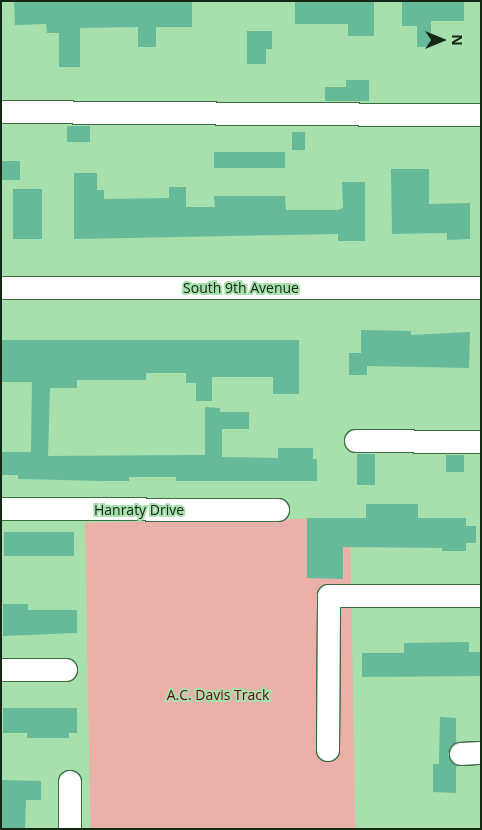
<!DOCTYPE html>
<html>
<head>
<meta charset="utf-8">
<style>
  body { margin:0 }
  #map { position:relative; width:482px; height:830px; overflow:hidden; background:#a7dfad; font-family:"Open Sans",sans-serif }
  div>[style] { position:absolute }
  .green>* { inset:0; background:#e9b1a9; transform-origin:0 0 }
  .building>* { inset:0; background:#66ba9a; transform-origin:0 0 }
  .roads { filter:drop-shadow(1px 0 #3a6f42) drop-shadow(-1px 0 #3a6f42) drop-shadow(0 1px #3a6f42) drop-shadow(0 -1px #3a6f42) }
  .minor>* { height:22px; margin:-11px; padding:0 11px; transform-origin:11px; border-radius:11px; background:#fff }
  span { translate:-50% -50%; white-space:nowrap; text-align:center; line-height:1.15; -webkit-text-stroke:4px #a7dfad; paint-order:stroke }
  .street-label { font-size:14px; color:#132916 }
  .park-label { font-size:14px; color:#660709 }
  .frame { position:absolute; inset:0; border:2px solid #132916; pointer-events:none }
  .north { position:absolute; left:417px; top:15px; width:50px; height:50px; -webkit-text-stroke:4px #a7dfad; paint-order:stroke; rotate:90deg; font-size:14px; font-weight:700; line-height:20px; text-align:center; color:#132916 }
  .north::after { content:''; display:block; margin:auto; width:18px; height:22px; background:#132916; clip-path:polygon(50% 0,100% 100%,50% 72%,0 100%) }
</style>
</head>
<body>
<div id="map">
  <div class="green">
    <i style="left:350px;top:518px;width:311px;height:265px;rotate:89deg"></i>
  </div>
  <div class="building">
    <i style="clip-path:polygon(14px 1px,192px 1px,192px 27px,156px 27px,156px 47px,138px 47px,138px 27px,80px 28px,80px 67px,59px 67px,59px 33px,47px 33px,46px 24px,15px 25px)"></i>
    <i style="clip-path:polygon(295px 1px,374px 1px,374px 36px,348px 36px,348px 24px,295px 24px)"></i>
    <i style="clip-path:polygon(402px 1px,464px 1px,464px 21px,431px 21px,431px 47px,417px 47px,417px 26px,402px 26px)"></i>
    <i style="clip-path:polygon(247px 31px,272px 31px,272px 49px,266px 49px,266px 64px,247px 64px)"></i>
    <i style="clip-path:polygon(346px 80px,369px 80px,369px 101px,325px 101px,325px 87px,346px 87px)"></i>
    <i style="left:67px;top:126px;width:23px;height:16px"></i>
    <i style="left:292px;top:132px;width:13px;height:18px"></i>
    <i style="left:285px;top:152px;width:16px;height:71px;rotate:90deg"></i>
    <i style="left:1px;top:161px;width:19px;height:19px"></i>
    <i style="clip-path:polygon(391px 169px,429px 169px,429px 204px,470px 203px,470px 239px,447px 240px,447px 233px,392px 234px)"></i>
    <i style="clip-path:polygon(74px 173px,97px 173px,97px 190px,104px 190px,104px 199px,169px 198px,169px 187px,186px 187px,186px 207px,215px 207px,214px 196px,285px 196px,286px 210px,338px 210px,343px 208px,342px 182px,365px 182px,365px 241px,338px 241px,338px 234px,74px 239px)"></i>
    <i style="left:42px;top:189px;width:50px;height:29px;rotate:90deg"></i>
    <i style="clip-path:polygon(361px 330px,411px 331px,411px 335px,470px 332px,469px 368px,367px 366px,367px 375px,349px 375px,349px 353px,361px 353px)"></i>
    <i style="clip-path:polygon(1px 340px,299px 340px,299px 394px,273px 394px,273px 377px,212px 377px,212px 401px,196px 401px,196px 383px,186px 383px,186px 373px,146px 373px,146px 380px,77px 380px,77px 388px,50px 388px,48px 456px,205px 455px,205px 407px,220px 408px,220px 412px,249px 412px,249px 429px,222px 429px,222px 457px,278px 458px,278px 448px,313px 448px,313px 459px,317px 459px,317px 481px,176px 481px,176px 477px,129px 477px,129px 481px,104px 481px,18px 479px,18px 475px,1px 475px,1px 452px,31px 452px,32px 382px,1px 382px)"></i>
    <i style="left:357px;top:454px;width:18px;height:31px"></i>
    <i style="left:446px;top:455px;width:18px;height:17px"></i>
    <i style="clip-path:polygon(366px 504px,418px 504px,418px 518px,466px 518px,466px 526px,476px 526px,476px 543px,466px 543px,466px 551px,442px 551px,442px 548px,343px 547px,343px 579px,307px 578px,307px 518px,366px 518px)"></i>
    <i style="left:4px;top:532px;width:70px;height:24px"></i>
    <i style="clip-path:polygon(3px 604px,28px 604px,28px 610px,77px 610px,77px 633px,3px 636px)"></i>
    <i style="clip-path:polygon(469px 642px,469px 652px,481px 652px,481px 676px,362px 677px,362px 653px,404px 653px,404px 643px)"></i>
    <i style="clip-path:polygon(3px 708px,77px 708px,77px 733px,69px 733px,69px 738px,27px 738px,27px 733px,3px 733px)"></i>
    <i style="clip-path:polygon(440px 717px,456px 718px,456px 742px,448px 754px,456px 766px,456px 793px,433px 792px,433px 764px,439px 764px)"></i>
    <i style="clip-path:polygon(1px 780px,41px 781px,41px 800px,26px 800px,25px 829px,1px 829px)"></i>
  </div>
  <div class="roads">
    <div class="minor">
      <i style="left:1px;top:112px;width:480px;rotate:0.4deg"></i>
      <i style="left:1px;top:288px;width:480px"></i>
      <i style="left:356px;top:441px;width:125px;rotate:0.5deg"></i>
      <i style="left:1px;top:509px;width:277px;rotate:0.2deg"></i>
      <i style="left:1px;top:670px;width:65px"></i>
      <i style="left:328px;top:750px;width:154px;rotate:-89.6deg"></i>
      <i style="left:329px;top:596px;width:152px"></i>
      <i style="left:461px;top:754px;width:20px;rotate:-3deg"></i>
      <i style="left:70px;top:829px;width:47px;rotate:-90deg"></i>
    </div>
  </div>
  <div class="street-label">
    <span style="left:241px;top:288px">South 9th Avenue</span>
    <span style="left:139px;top:510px">Hanraty Drive</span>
  </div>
  <div class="park-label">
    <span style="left:218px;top:695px">A.C. Davis Track</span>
  </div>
  <div class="frame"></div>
  <div class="north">N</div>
</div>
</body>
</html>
